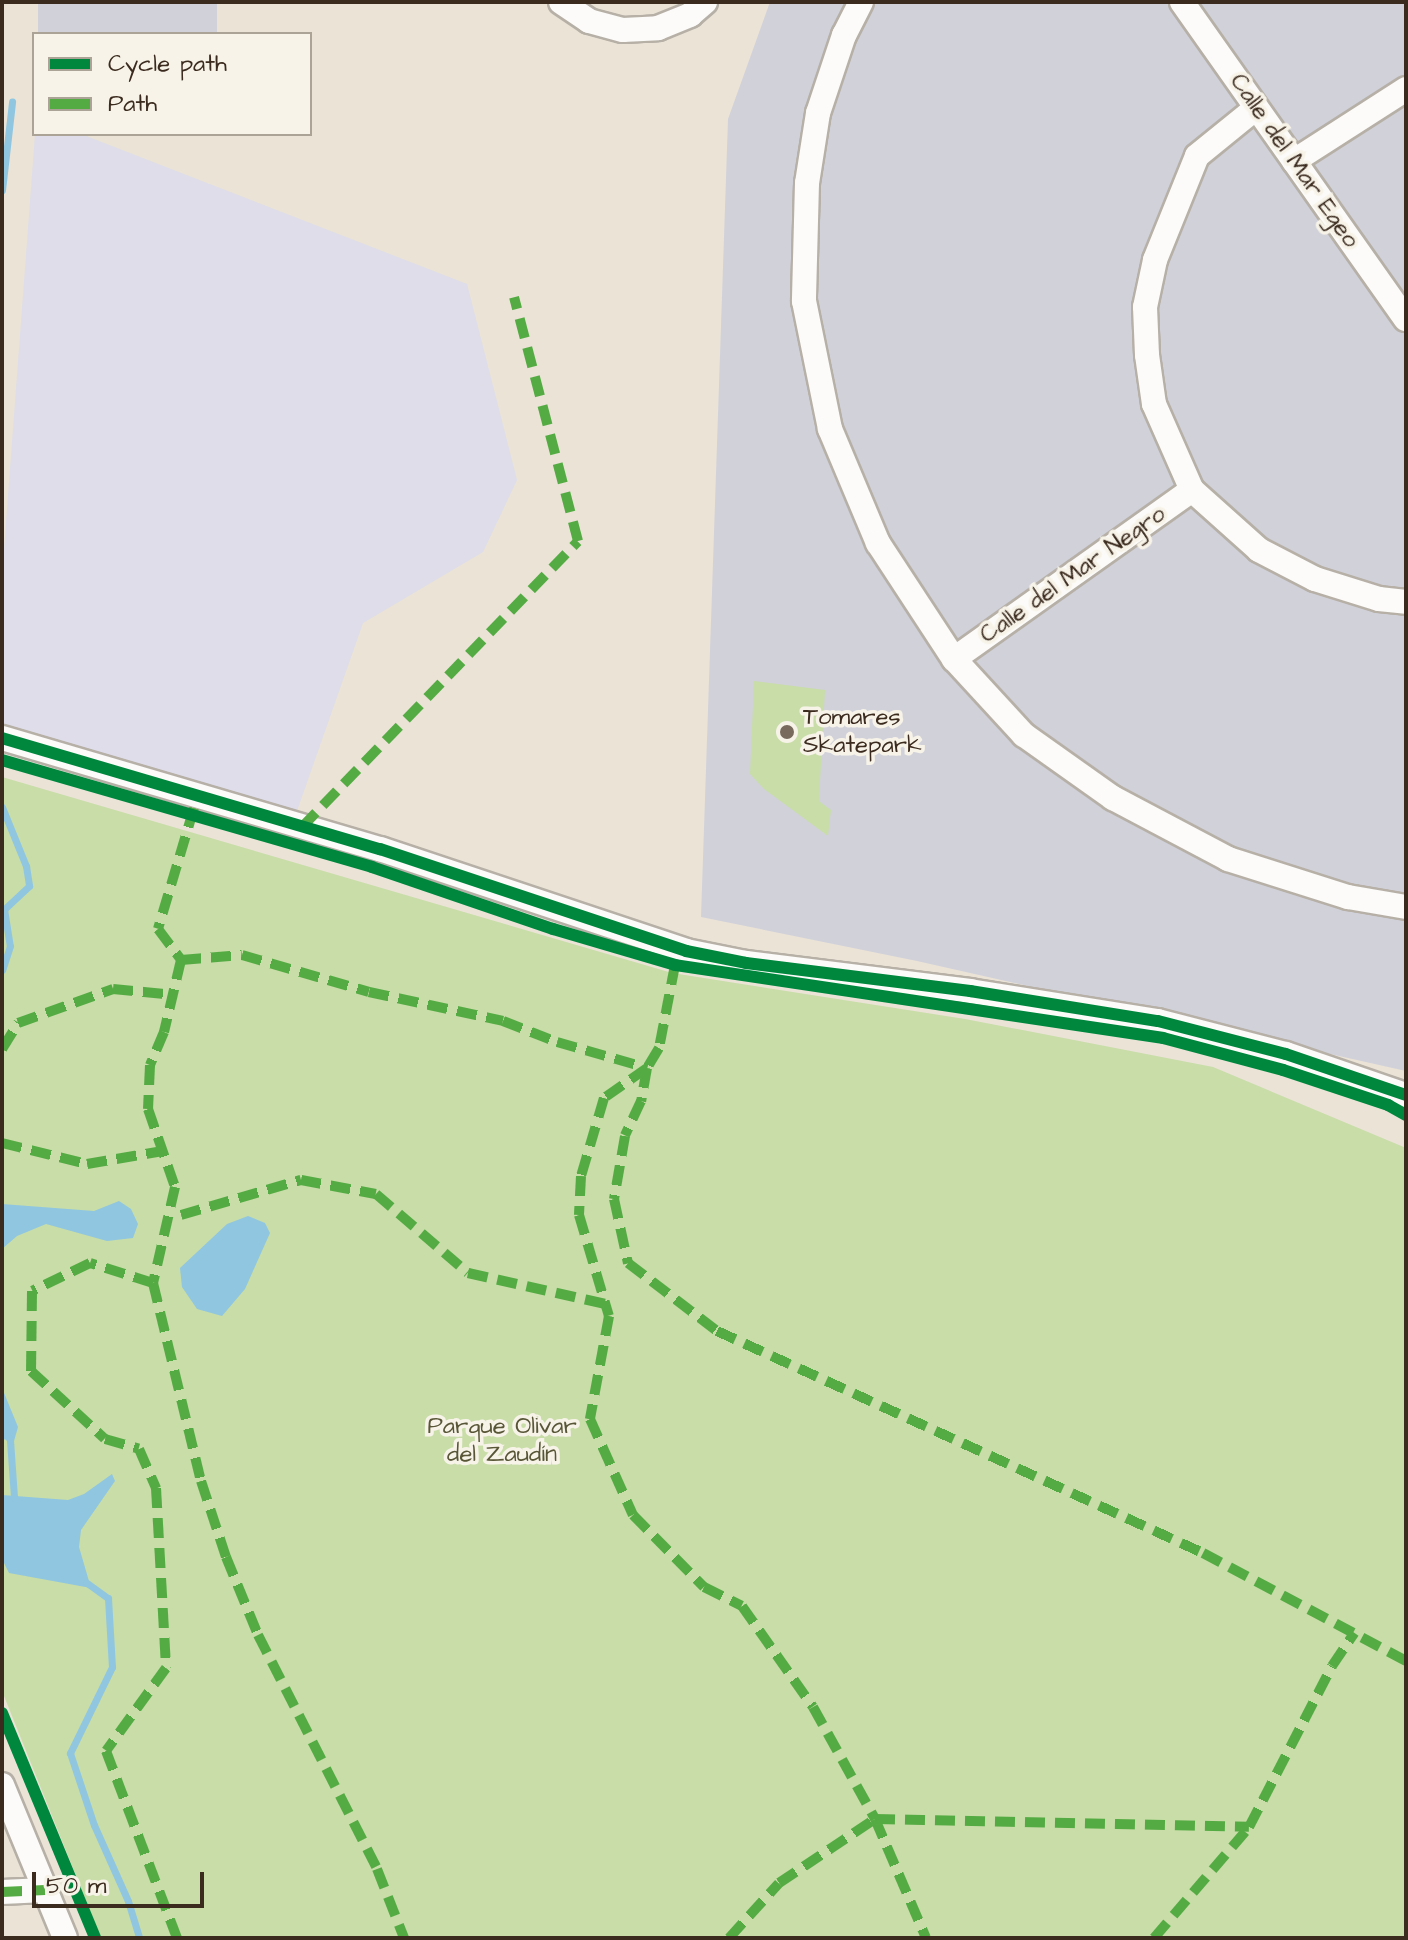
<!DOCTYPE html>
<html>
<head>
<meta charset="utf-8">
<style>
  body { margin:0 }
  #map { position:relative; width:1408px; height:1940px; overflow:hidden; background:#eae3d6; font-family:"Architects Daughter",sans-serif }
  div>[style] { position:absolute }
  .built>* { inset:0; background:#dedde9 }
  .industrial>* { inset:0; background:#d1d1da; transform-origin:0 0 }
  .green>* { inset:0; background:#c8dda8 }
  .water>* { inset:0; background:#90c6e0 }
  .stream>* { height:7px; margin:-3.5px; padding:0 3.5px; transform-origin:3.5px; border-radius:3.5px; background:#90c6e0 }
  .roads { filter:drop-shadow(2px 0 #b6b0a7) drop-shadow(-2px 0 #b6b0a7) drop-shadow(0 2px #b6b0a7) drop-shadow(0 -2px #b6b0a7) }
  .street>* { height:24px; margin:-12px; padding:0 12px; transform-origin:12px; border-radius:12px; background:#fcfbf9 }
  .quiet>* { height:10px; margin-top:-5px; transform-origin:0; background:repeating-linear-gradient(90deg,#55ab43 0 20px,transparent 0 30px) }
  .cycleway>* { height:12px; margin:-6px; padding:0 6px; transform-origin:6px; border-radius:6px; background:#00873e }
  .dots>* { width:22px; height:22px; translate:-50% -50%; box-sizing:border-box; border:4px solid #f7f3e8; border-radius:50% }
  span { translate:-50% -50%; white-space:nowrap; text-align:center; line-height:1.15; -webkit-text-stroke:7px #f7f3e8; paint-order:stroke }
  .street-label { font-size:24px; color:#3b2a1e }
  .poi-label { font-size:24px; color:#3b2a1e }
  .left { translate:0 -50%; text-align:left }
  .park-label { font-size:24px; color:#585637 }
  .frame { position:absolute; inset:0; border:4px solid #3b2a1e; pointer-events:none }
  .legend { position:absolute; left:32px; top:32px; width:280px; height:104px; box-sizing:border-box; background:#f7f3e8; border:2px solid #aca397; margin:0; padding:10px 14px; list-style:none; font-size:24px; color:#3b2a1e }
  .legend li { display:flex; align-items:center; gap:16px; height:40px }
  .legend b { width:40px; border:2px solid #aca397 }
  .scale { position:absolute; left:32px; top:1872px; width:172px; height:36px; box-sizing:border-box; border:4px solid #3b2a1e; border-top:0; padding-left:10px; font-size:24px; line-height:28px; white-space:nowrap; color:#3b2a1e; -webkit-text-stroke:6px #f7f3e8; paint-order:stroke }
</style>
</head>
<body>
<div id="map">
  <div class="built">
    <i style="clip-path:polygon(35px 134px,81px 134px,467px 284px,517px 480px,483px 552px,363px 623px,292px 825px,2px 738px,2px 576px)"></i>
  </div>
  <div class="industrial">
    <i style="left:38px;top:2px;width:179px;height:32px"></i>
    <i style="clip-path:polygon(770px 2px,1406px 2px,1406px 1071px,917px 961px,701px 917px,728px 119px)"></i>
  </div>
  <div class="green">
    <i style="clip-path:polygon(754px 681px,825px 690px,819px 801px,831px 810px,828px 836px,764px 789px,750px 774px)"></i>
    <i style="clip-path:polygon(2px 777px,672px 973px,965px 1019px,1213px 1067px,1406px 1148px,1406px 1938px,101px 1938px,2px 1691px)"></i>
  </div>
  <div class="water">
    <i style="clip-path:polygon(119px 1201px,131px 1209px,138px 1224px,133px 1238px,107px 1241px,46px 1224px,17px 1236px,2px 1249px,2px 1204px,94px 1211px)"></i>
    <i style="clip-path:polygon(248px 1216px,265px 1223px,270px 1233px,245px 1289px,222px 1316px,197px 1309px,182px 1287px,180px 1268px,227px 1224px)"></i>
    <i style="clip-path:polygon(2px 1388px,18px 1427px,14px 1441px,2px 1439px)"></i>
    <i style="clip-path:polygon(112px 1474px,115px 1481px,81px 1530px,79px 1547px,91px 1588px,9px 1573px,2px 1559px,2px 1495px,68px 1500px,84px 1494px)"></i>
  </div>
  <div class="stream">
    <i style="left:2px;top:190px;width:89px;rotate:-83.5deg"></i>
    <i style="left:2px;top:807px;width:64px;rotate:67.9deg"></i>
    <i style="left:26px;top:866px;width:20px;rotate:81deg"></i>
    <i style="left:29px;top:886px;width:34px;rotate:137deg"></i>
    <i style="left:4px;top:909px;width:37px;rotate:81deg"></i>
    <i style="left:10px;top:946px;width:25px;rotate:108deg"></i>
    <i style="left:2px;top:1425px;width:17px;rotate:62deg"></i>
    <i style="left:10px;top:1440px;width:57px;rotate:86deg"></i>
    <i style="left:14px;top:1497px;width:9px;rotate:54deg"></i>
    <i style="left:87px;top:1583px;width:26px;rotate:36deg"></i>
    <i style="left:108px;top:1598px;width:69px;rotate:86.7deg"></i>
    <i style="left:112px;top:1667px;width:96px;rotate:116deg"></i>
    <i style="left:70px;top:1753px;width:76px;rotate:71.6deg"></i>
    <i style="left:94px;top:1825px;width:83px;rotate:65.9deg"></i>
    <i style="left:128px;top:1901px;width:39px;rotate:73deg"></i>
  </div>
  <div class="roads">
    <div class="street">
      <i style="left:561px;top:2px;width:34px;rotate:34deg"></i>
      <i style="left:589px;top:21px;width:35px;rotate:15deg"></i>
      <i style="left:623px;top:30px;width:35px;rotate:-3deg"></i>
      <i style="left:658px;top:28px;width:35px;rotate:-22deg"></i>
      <i style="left:690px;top:15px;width:20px;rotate:-41deg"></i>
      <i style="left:861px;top:2px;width:37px;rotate:117deg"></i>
      <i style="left:844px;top:35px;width:82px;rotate:108.4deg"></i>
      <i style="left:818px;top:113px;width:71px;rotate:98.9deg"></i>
      <i style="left:807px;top:183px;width:118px;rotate:91.5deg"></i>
      <i style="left:804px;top:301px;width:131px;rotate:78.5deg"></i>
      <i style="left:830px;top:429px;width:124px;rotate:67.2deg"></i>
      <i style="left:878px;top:543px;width:139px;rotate:56.8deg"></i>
      <i style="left:954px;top:659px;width:103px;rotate:47.4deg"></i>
      <i style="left:1024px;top:735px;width:109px;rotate:35.3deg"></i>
      <i style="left:1113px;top:798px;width:130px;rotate:27.9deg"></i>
      <i style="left:1228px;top:859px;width:126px;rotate:17.6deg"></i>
      <i style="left:1348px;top:897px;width:59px;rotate:9.8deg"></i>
      <i style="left:1182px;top:2px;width:388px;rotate:54.8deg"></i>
      <i style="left:1256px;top:108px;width:76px;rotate:140.9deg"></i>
      <i style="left:1197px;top:156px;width:112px;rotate:112deg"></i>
      <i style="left:1155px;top:260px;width:48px;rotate:102deg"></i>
      <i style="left:1145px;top:307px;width:48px;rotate:87.6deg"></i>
      <i style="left:1147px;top:355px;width:49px;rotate:81.9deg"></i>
      <i style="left:1154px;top:404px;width:94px;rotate:66.2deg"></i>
      <i style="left:1192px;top:490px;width:90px;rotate:41.8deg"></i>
      <i style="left:1259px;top:550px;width:63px;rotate:27.4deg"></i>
      <i style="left:1315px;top:579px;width:67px;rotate:17.4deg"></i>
      <i style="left:1379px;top:599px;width:27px;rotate:6deg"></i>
      <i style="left:1294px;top:161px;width:133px;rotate:-32.7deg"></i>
      <i style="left:954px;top:659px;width:292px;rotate:-35.4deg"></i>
      <i style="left:2px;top:738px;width:394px;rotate:16.4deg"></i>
      <i style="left:380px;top:849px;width:323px;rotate:18.4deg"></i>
      <i style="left:686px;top:951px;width:61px;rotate:11.3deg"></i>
      <i style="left:746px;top:963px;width:226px;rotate:7.1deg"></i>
      <i style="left:970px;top:991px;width:190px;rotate:9.1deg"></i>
      <i style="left:1158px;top:1021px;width:132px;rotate:14.5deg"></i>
      <i style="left:1286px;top:1054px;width:127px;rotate:18.9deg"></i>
      <i style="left:2px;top:1785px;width:165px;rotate:67.6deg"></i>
      <i style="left:2px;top:1892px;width:43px;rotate:-2.7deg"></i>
    </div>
  </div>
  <div class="quiet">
    <i style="left:194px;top:808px;width:126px;rotate:106.6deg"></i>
    <i style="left:158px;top:929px;width:39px;rotate:53deg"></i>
    <i style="left:181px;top:960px;width:74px;rotate:103.3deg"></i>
    <i style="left:164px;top:1032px;width:36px;rotate:113deg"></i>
    <i style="left:150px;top:1065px;width:44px;rotate:92.6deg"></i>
    <i style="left:148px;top:1109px;width:83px;rotate:70.9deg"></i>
    <i style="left:175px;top:1187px;width:98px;rotate:102.9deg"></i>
    <i style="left:153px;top:1283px;width:204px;rotate:76.4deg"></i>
    <i style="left:201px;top:1481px;width:80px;rotate:71.8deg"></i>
    <i style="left:226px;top:1557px;width:84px;rotate:67.7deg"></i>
    <i style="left:258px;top:1635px;width:263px;rotate:63deg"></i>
    <i style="left:377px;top:1869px;width:74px;rotate:68.6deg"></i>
    <i style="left:302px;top:827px;width:397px;rotate:-46deg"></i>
    <i style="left:578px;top:541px;width:252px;rotate:-104.7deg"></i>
    <i style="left:181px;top:960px;width:61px;rotate:-4.7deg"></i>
    <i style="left:242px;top:955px;width:132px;rotate:16.2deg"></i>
    <i style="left:369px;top:992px;width:137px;rotate:12.2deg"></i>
    <i style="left:503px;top:1021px;width:58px;rotate:21.3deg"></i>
    <i style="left:557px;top:1042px;width:94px;rotate:16.1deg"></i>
    <i style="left:675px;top:965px;width:85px;rotate:100.9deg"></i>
    <i style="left:659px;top:1048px;width:23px;rotate:121deg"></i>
    <i style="left:647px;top:1068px;width:34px;rotate:100deg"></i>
    <i style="left:641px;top:1101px;width:38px;rotate:115deg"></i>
    <i style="left:625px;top:1136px;width:64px;rotate:99.9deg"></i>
    <i style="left:614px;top:1199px;width:66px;rotate:77.7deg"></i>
    <i style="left:628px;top:1263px;width:112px;rotate:37.4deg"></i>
    <i style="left:717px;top:1331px;width:534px;rotate:24.55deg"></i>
    <i style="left:1203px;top:1553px;width:230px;rotate:28deg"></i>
    <i style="left:2px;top:1049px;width:31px;rotate:-58deg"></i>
    <i style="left:18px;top:1023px;width:101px;rotate:-19.7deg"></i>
    <i style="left:113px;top:989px;width:62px;rotate:5.5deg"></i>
    <i style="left:647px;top:1068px;width:52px;rotate:145.1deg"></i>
    <i style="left:604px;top:1098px;width:81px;rotate:106.4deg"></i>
    <i style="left:581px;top:1176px;width:39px;rotate:93deg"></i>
    <i style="left:579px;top:1215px;width:105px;rotate:73.5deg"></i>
    <i style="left:609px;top:1316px;width:105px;rotate:100.5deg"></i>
    <i style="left:590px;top:1419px;width:105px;rotate:65.9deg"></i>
    <i style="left:633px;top:1515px;width:101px;rotate:45.4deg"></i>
    <i style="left:704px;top:1587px;width:42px;rotate:26.6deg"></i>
    <i style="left:742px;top:1606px;width:123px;rotate:54.9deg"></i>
    <i style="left:813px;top:1707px;width:128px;rotate:61deg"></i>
    <i style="left:875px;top:1819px;width:129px;rotate:66.8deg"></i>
    <i style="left:2px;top:1143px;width:88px;rotate:13.9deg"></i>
    <i style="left:87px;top:1164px;width:77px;rotate:-9.7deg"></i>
    <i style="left:181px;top:1215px;width:125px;rotate:-16.3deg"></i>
    <i style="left:301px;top:1180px;width:76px;rotate:10.6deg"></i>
    <i style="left:376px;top:1194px;width:121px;rotate:40.7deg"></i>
    <i style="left:468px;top:1273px;width:141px;rotate:12.7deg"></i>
    <i style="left:153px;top:1283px;width:66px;rotate:-162.4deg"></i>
    <i style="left:90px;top:1263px;width:64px;rotate:154.2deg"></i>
    <i style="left:32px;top:1291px;width:80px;rotate:90.7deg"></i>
    <i style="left:31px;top:1371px;width:100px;rotate:42.6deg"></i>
    <i style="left:105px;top:1439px;width:35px;rotate:16deg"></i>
    <i style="left:139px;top:1449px;width:43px;rotate:66.4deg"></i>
    <i style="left:156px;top:1488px;width:180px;rotate:86.8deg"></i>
    <i style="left:166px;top:1668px;width:102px;rotate:125.9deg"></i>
    <i style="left:106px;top:1751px;width:200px;rotate:69.2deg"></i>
    <i style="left:2px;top:1892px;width:43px;rotate:-2.7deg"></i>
    <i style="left:729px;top:1938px;width:74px;rotate:-47.7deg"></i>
    <i style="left:779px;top:1883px;width:115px;rotate:-33.7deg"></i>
    <i style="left:875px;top:1819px;width:374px;rotate:1.2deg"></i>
    <i style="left:1154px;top:1938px;width:146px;rotate:-49.4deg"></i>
    <i style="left:1249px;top:1827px;width:181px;rotate:-62.7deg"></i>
    <i style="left:1332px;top:1666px;width:40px;rotate:-56deg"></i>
  </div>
  <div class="cycleway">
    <i style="left:2px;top:738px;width:394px;rotate:16.4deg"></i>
    <i style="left:380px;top:849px;width:323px;rotate:18.4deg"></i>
    <i style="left:686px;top:951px;width:61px;rotate:11.3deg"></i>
    <i style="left:746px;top:963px;width:226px;rotate:7.1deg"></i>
    <i style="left:970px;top:991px;width:190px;rotate:9.1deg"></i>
    <i style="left:1158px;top:1021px;width:132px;rotate:14.5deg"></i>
    <i style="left:1286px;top:1054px;width:127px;rotate:18.9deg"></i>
    <i style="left:2px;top:760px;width:385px;rotate:16.1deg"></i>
    <i style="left:372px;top:867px;width:191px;rotate:18.9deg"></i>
    <i style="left:553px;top:929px;width:127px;rotate:16.4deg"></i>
    <i style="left:675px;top:965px;width:493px;rotate:8.5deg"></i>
    <i style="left:1163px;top:1038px;width:124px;rotate:14.9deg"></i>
    <i style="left:1283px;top:1070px;width:111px;rotate:18.4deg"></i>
    <i style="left:1388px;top:1105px;width:21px;rotate:29deg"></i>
    <i style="left:2px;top:1713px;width:243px;rotate:67.5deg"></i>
  </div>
  <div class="dots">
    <i style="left:787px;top:732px;background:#786b5e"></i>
  </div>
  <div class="street-label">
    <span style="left:1294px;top:161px;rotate:55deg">Calle del Mar Egeo</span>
    <span style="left:1073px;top:575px;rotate:-35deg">Calle del Mar Negro</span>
  </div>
  <div class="poi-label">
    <span class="left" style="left:803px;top:732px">Tomares<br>Skatepark</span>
  </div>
  <div class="park-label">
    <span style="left:502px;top:1441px">Parque Olivar<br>del Zaudín</span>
  </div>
  <div class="frame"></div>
  <ul class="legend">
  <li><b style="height:10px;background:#00873e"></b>Cycle path</li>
  <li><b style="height:10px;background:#55ab43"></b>Path</li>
  </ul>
  <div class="scale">50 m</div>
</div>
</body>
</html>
